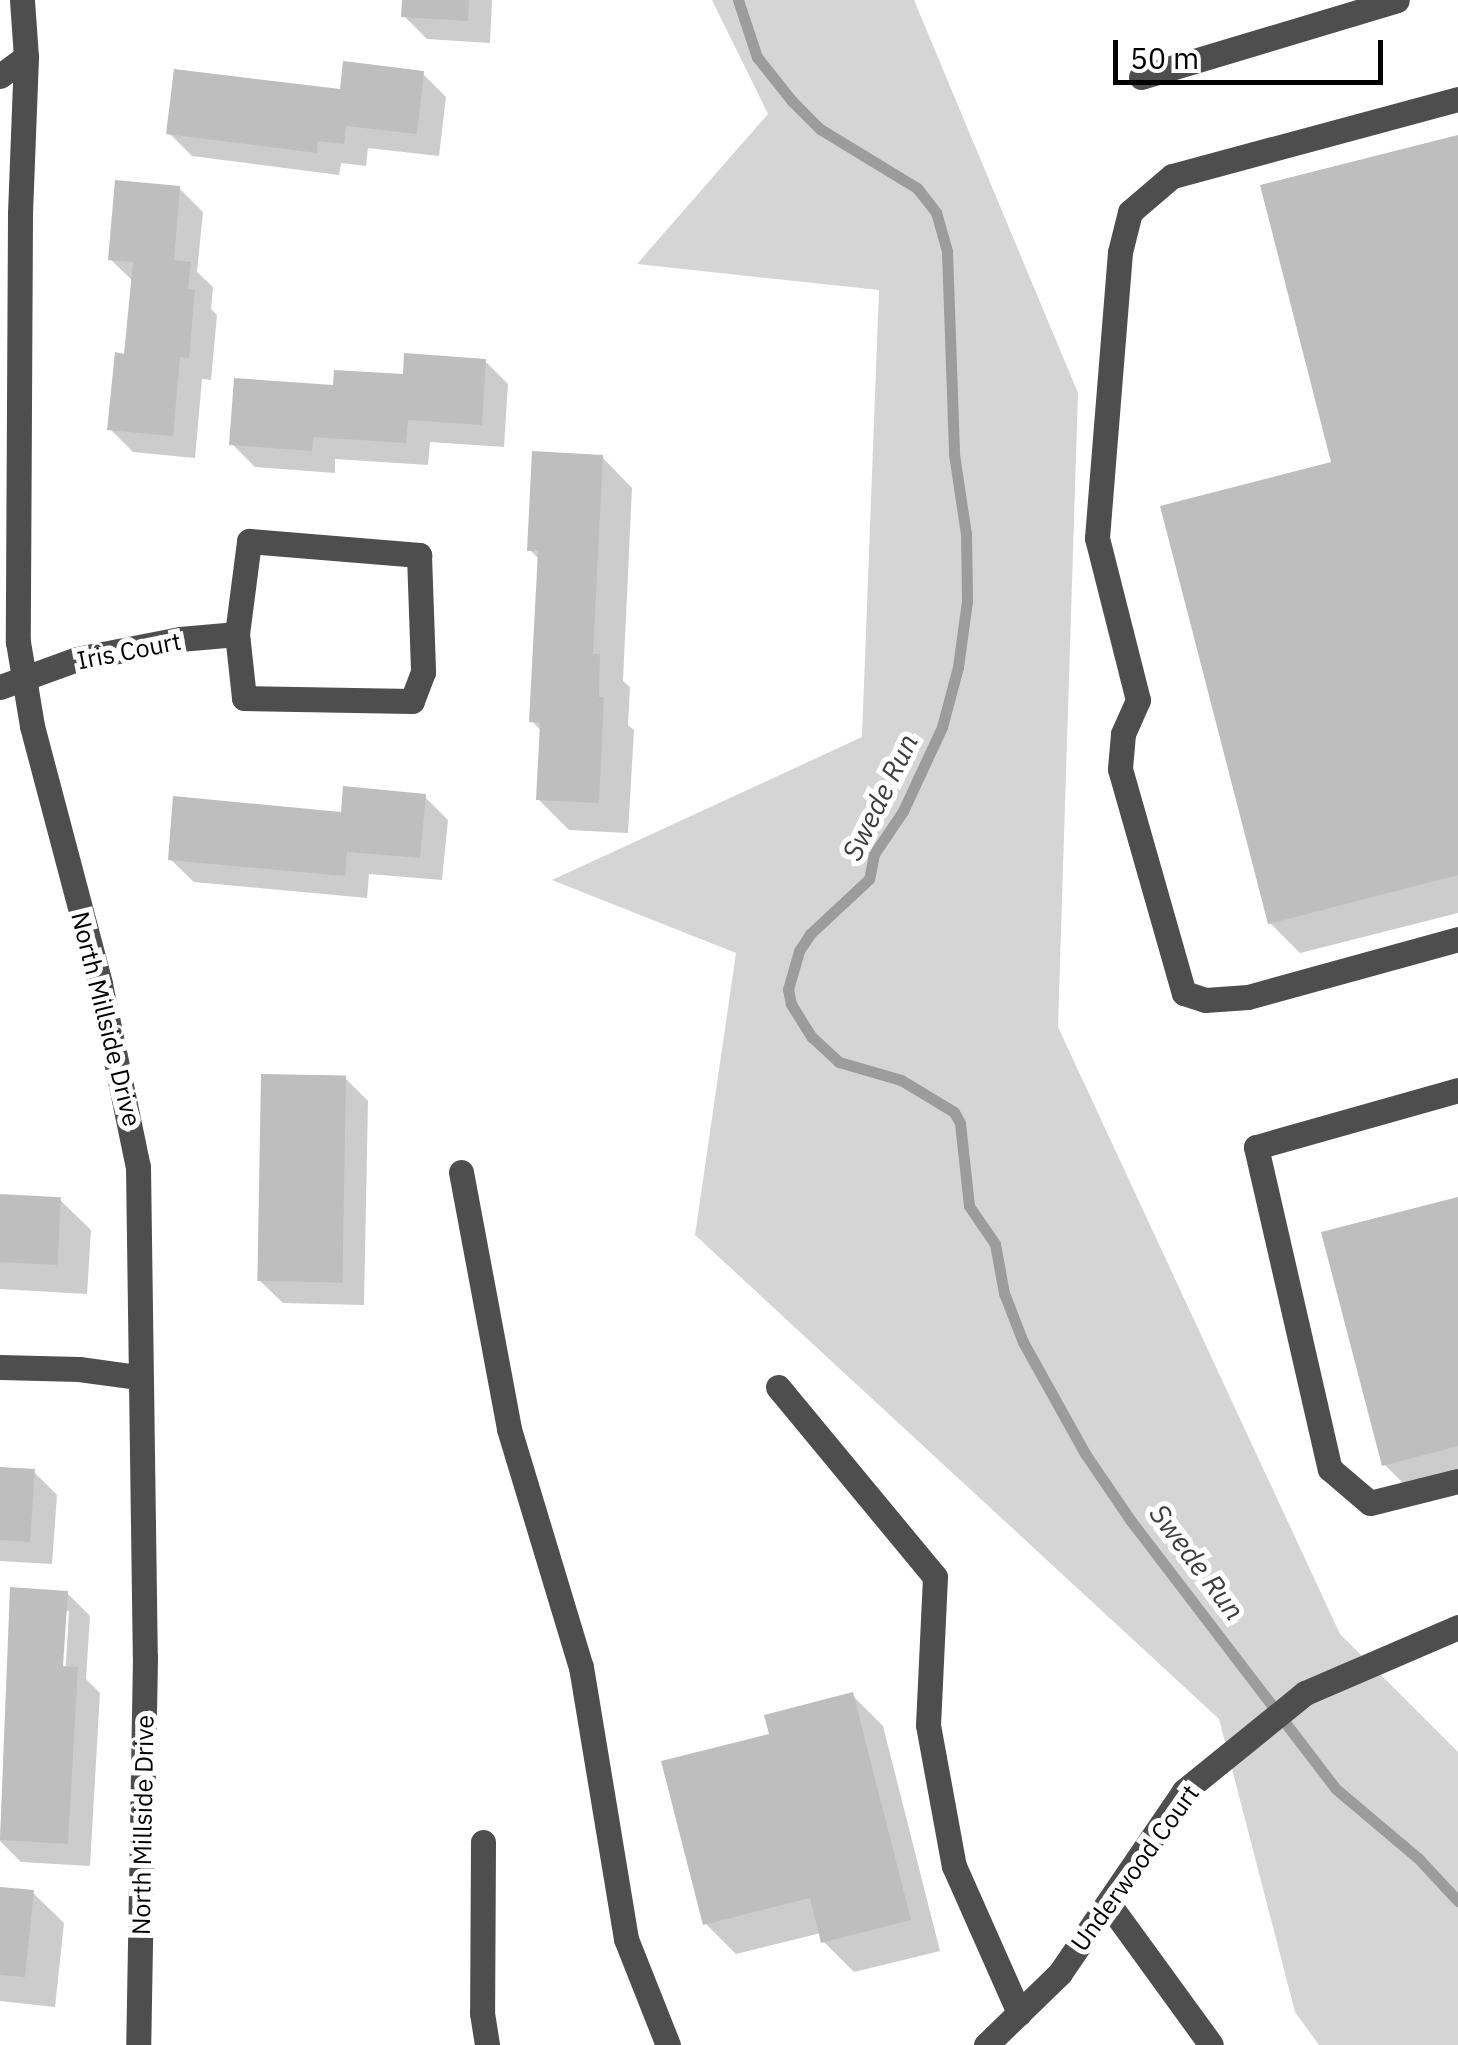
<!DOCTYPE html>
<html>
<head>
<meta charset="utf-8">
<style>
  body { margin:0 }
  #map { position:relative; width:1458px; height:2045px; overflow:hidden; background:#fff; font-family:"IBM Plex Sans",sans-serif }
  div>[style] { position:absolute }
  .green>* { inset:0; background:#d5d5d5 }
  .shadow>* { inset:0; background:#0003 }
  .stream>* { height:11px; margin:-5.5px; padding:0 5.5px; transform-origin:5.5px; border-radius:5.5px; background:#9c9c9c }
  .building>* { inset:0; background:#bebebe; transform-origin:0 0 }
  .minor>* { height:25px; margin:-12.5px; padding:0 12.5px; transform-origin:12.5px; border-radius:12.5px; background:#4e4e4e }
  span { translate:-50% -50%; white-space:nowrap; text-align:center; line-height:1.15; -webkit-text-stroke:10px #fff; paint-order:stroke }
  .street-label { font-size:25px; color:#000 }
  .water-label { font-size:28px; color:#3d3d3d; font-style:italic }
  .scale { position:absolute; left:1113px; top:40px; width:270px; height:45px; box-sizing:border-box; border:5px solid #000; border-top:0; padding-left:12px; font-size:30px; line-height:35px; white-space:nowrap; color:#000; -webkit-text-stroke:8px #fff; paint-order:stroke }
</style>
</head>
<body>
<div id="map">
  <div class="green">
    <i style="clip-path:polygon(712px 0,914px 0,1078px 393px,1058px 1027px,1340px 1634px,1458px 1752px,1458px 2045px,1319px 2045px,1295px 2012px,1219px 1719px,695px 1235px,736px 953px,552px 880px,862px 737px,879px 290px,637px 264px,768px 114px)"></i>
  </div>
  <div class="shadow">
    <i style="clip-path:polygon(405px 0,492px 0,490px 43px,427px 39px,404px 16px)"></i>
    <i style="clip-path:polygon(423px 74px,446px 97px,439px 156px,368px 148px,366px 166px,341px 163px,339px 175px,192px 156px,169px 133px)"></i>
    <i style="clip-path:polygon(1458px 137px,1458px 913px,1300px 953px,1270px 923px,1334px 464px)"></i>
    <i style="clip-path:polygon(179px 188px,203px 212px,197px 272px,213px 287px,211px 309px,217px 315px,211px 380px,202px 379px,195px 458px,133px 452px,110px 429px,127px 356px,134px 282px,110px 259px)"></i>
    <i style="clip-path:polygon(485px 361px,508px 384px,504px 447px,430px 442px,428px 465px,335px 459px,335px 473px,255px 467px,232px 444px,335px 388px)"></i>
    <i style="clip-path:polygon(602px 457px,632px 488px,623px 681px,630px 687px,628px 725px,634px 730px,628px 833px,569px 830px,539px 800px,542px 732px,532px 721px,540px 560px,530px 550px)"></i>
    <i style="clip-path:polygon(425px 797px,448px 820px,442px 880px,369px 874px,367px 898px,194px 882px,170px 859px)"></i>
    <i style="clip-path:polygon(345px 1078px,368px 1101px,364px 1305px,283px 1303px,259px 1280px)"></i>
    <i style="clip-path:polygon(0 1196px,60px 1200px,91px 1230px,87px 1294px,0 1289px)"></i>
    <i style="clip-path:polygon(1458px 1200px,1458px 1484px,1415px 1495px,1384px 1464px)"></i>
    <i style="clip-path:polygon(0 1469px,34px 1472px,57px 1495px,52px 1564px,0 1561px)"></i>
    <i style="clip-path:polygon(evenodd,12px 1590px,67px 1593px,90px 1616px,86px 1679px,100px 1693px,90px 1866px,21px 1862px,0 1841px,12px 1590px,64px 1611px,69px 1611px,65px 1679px,60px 1679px,64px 1611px)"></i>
    <i style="clip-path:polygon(852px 1695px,883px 1726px,940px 1951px,854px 1972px,824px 1942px,821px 1933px,736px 1954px,706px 1924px,772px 1736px)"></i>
    <i style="clip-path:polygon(0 1889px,33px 1893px,64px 1923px,55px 2007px,0 2001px)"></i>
  </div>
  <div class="stream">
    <i style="left:738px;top:0;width:60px;rotate:71.6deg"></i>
    <i style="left:757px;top:57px;width:56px;rotate:51.5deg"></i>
    <i style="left:792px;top:101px;width:40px;rotate:45deg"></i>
    <i style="left:820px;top:129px;width:114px;rotate:31.3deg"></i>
    <i style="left:917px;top:188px;width:31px;rotate:52deg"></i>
    <i style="left:936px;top:212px;width:41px;rotate:74.2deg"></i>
    <i style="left:947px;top:251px;width:203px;rotate:88deg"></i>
    <i style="left:954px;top:454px;width:81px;rotate:81.5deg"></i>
    <i style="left:966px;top:534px;width:67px;rotate:89.1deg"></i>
    <i style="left:967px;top:601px;width:67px;rotate:97.8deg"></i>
    <i style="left:958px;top:667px;width:62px;rotate:104.9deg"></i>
    <i style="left:942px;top:727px;width:93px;rotate:114.9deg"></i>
    <i style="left:903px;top:811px;width:52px;rotate:124deg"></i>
    <i style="left:874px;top:854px;width:25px;rotate:101deg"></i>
    <i style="left:869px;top:879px;width:81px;rotate:137deg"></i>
    <i style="left:810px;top:934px;width:20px;rotate:123deg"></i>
    <i style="left:799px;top:951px;width:40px;rotate:106deg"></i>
    <i style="left:788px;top:989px;width:15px;rotate:79deg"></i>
    <i style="left:791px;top:1004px;width:39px;rotate:58deg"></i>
    <i style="left:812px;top:1037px;width:37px;rotate:43deg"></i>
    <i style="left:839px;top:1062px;width:65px;rotate:16.2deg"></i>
    <i style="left:901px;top:1080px;width:62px;rotate:31.1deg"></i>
    <i style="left:954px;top:1112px;width:13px;rotate:61deg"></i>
    <i style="left:960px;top:1123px;width:83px;rotate:83.8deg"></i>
    <i style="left:969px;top:1206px;width:46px;rotate:55.6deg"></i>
    <i style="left:995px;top:1244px;width:50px;rotate:79.6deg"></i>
    <i style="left:1004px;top:1293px;width:53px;rotate:68.8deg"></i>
    <i style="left:1023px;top:1342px;width:129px;rotate:60.9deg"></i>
    <i style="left:1086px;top:1455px;width:80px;rotate:55.7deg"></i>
    <i style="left:1131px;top:1521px;width:337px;rotate:52.6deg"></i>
    <i style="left:1336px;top:1789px;width:107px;rotate:40.1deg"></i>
    <i style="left:1418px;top:1858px;width:59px;rotate:47.1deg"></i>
  </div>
  <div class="building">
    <i style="clip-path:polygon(402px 0,469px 0,468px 21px,401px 17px)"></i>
    <i style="clip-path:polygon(343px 61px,424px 71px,417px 134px,346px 126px,344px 144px,318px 141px,317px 153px,166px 134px,174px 69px,340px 89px)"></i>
    <i style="clip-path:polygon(1458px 135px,1458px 875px,1268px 924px,1160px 506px,1331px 462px,1260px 185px)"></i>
    <i style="clip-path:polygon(115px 180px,180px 186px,174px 260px,191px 262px,188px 289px,195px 290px,189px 358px,180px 357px,173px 436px,107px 430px,115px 352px,124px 354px,133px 262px,108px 260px)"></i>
    <i style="clip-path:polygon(404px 353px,486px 359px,482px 425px,408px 420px,406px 443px,313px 437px,312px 451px,229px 445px,234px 378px,333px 385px,334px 370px,403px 374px)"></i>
    <i style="clip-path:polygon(532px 451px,603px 455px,593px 654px,600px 654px,599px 697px,604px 697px,599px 803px,536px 800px,540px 723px,529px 722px,538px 551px,527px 551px)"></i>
    <i style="clip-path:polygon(343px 786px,426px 794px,420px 858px,347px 852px,345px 876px,168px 860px,173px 796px,341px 812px)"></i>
    <i style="left:261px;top:1074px;width:85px;height:207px;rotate:1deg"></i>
    <i style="left:0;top:1194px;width:61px;height:68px;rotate:3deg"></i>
    <i style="clip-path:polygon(1458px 1197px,1458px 1446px,1382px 1466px,1321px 1232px)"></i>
    <i style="clip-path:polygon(0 1467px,35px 1469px,30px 1542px,0 1540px)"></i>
    <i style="clip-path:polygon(10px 1587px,68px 1591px,63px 1666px,78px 1667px,68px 1844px,0 1840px)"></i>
    <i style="clip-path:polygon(853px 1692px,911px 1920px,821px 1943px,810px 1898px,703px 1925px,661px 1761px,769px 1734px,764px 1715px)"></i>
    <i style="clip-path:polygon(0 1887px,34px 1890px,25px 1977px,0 1975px)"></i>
  </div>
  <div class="minor">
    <i style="left:22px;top:0;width:57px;rotate:86deg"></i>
    <i style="left:26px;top:57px;width:158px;rotate:92.2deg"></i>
    <i style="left:20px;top:215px;width:427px;rotate:90.3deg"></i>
    <i style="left:18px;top:642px;width:85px;rotate:80.5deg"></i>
    <i style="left:32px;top:726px;width:267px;rotate:75.2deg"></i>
    <i style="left:100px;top:984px;width:187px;rotate:78.3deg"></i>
    <i style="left:138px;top:1167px;width:490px;rotate:89.2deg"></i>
    <i style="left:145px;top:1657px;width:388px;rotate:91deg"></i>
    <i style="left:0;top:76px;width:32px;rotate:-36deg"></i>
    <i style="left:1141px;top:77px;width:267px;rotate:-16.7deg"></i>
    <i style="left:1458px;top:99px;width:296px;rotate:164.9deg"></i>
    <i style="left:1172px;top:176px;width:55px;rotate:139.4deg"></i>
    <i style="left:1130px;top:212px;width:41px;rotate:104deg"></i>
    <i style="left:1120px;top:252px;width:287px;rotate:94.6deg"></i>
    <i style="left:1097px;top:538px;width:167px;rotate:75.8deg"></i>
    <i style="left:1138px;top:700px;width:37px;rotate:114deg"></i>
    <i style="left:1123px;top:734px;width:35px;rotate:95deg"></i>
    <i style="left:1120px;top:769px;width:233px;rotate:74.1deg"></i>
    <i style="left:1184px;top:993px;width:22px;rotate:18deg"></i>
    <i style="left:1205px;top:1000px;width:43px;rotate:-4deg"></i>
    <i style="left:1248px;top:997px;width:218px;rotate:-15.4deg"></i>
    <i style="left:249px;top:541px;width:171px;rotate:4.7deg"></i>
    <i style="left:419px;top:555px;width:117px;rotate:88deg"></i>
    <i style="left:423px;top:672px;width:31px;rotate:111deg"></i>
    <i style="left:412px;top:701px;width:168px;rotate:-179deg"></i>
    <i style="left:244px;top:698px;width:64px;rotate:-96.2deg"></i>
    <i style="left:237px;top:634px;width:94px;rotate:-82.6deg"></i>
    <i style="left:0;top:687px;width:82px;rotate:-20deg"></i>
    <i style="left:77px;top:659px;width:105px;rotate:-11deg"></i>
    <i style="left:180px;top:639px;width:57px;rotate:-5deg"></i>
    <i style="left:1458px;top:1090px;width:210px;rotate:164.2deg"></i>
    <i style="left:1256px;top:1147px;width:330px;rotate:77.1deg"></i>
    <i style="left:1330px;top:1469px;width:52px;rotate:40.4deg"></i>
    <i style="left:1370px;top:1503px;width:91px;rotate:-14deg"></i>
    <i style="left:461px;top:1172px;width:261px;rotate:79.4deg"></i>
    <i style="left:509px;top:1429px;width:249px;rotate:73.2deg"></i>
    <i style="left:581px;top:1667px;width:276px;rotate:80.6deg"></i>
    <i style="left:626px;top:1939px;width:114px;rotate:68.4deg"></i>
    <i style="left:0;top:1367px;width:79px;rotate:1.5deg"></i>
    <i style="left:79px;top:1369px;width:60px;rotate:7.7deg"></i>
    <i style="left:778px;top:1387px;width:246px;rotate:50.4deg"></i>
    <i style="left:935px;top:1577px;width:148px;rotate:92.7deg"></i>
    <i style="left:928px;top:1725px;width:143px;rotate:79.6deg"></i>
    <i style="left:954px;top:1866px;width:161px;rotate:66.1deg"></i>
    <i style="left:483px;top:1842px;width:171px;rotate:90.3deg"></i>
    <i style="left:482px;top:2013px;width:32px;rotate:81deg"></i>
    <i style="left:1108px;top:1903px;width:175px;rotate:54deg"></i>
    <i style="left:986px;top:2045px;width:103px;rotate:-44.2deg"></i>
    <i style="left:1060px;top:1973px;width:220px;rotate:-55.7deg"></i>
    <i style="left:1184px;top:1791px;width:156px;rotate:-39deg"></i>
    <i style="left:1305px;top:1693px;width:167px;rotate:-23.3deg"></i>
  </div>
  <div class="street-label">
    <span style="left:129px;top:651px;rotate:-11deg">Iris Court</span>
    <span style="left:106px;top:1019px;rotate:76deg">North Millside Drive</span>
    <span style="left:143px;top:1825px;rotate:-89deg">North Millside Drive</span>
    <span style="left:1135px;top:1868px;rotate:-54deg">Underwood Court</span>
  </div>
  <div class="water-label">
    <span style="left:880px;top:797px;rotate:-64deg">Swede Run</span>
    <span style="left:1197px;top:1562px;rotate:53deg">Swede Run</span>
  </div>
  <div class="scale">50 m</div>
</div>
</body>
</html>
